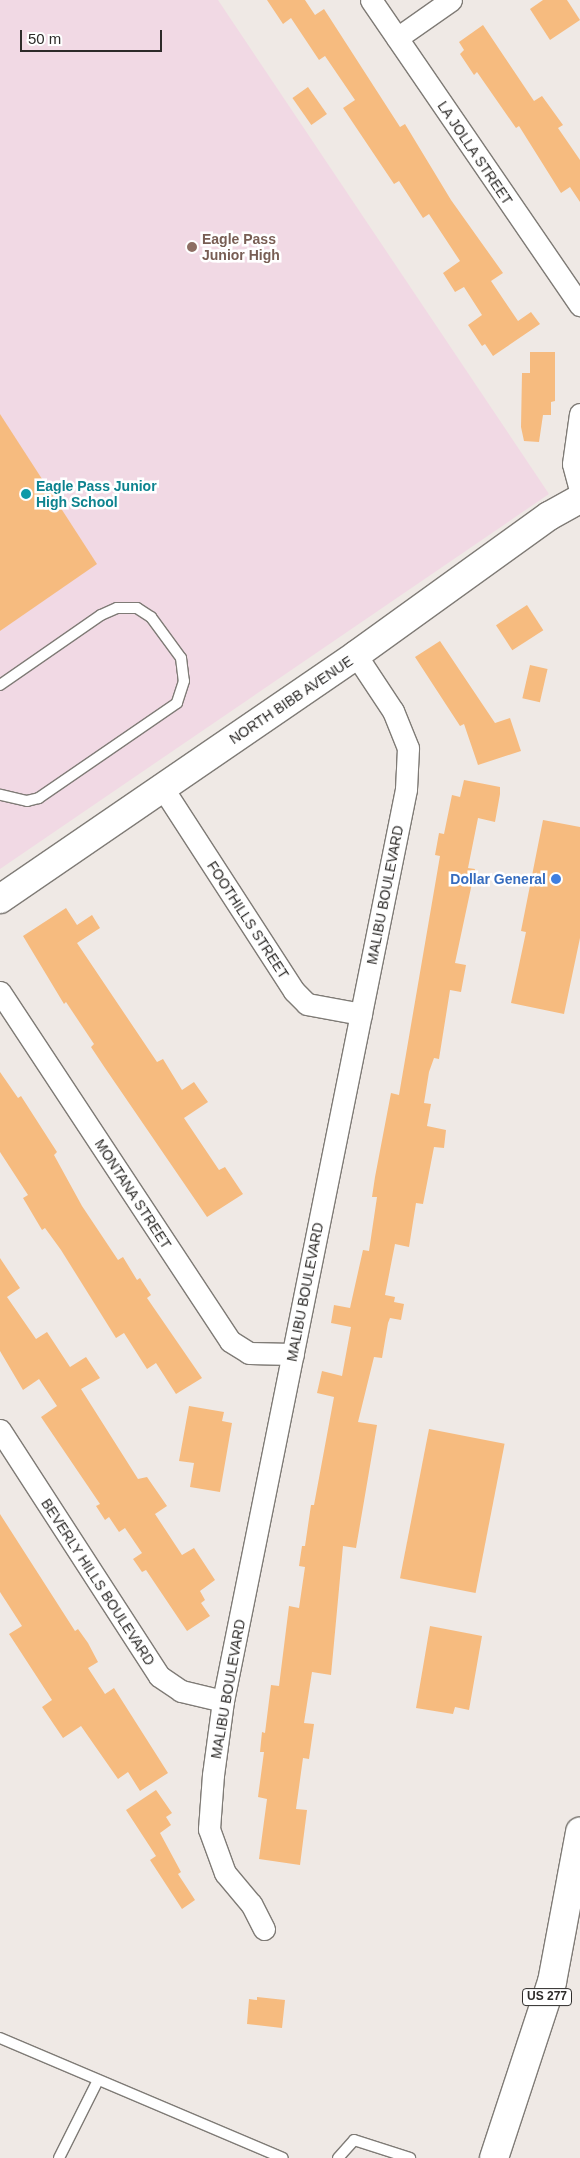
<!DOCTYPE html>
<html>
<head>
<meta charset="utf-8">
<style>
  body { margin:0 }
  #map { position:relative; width:580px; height:2158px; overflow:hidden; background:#efe9e5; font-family:Helvetica,sans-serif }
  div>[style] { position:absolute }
  .education>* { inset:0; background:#f1d9e4 }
  .building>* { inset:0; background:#f6bb7f; transform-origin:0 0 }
  .roads { filter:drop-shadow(1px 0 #7f7b76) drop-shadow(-1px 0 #7f7b76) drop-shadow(0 1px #7f7b76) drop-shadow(0 -1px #7f7b76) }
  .lane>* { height:10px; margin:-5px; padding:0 5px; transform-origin:5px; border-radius:5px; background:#fff }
  .street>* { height:21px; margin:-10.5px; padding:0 10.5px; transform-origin:10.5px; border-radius:10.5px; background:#fff }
  .secondary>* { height:28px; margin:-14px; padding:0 14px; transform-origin:14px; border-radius:14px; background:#fff }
  .highway>* { height:28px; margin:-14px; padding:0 14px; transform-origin:14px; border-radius:14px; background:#fff }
  .dots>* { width:14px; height:14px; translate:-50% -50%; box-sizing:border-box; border:2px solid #fff; border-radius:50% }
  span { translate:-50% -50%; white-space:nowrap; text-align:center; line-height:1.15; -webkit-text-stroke:5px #fff; paint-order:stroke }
  .shield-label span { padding:1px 4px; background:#fff; border:1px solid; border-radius:4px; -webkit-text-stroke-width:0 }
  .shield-label { font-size:12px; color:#2d2b29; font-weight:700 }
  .street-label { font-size:14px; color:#2d2b29 }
  .education-label { font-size:14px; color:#785e54; font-weight:700 }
  .left { translate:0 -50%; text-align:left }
  .culture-label { font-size:14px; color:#0d838f; font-weight:700 }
  .shop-label { font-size:14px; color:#366cbe; font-weight:700 }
  .right { translate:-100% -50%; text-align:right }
  .scale { position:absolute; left:20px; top:30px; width:142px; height:22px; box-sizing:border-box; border:2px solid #2d2b29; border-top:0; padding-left:6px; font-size:15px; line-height:18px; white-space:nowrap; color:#2d2b29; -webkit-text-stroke:4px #fff; paint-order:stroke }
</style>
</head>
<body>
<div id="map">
  <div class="education">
    <i style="clip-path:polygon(0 0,218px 0,549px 494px,0 869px)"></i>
  </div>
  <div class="building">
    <i style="clip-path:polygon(267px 0,305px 0,315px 15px,324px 9px,400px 127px,405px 124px,451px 200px,503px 273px,491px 281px,518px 321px,531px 312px,540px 324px,493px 356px,485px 344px,482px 346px,468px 325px,482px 315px,464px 287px,455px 292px,443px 273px,460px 261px,429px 214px,423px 218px,399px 181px,394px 184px,343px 108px,355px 100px,325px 56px,319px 60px,291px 18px,283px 24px)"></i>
    <i style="clip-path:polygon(543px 0,567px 0,580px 20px,550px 40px,530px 9px)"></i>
    <i style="clip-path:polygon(483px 25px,534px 101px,542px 96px,563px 125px,558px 128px,580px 160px,580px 202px,570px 187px,561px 193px,519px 126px,516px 128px,477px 72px,474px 75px,460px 54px,464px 50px,459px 42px)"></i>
    <i style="left:308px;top:87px;width:33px;height:19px;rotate:55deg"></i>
    <i style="clip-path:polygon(530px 352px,555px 352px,555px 401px,551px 402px,551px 415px,543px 415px,539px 442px,524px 441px,521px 427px,522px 373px,530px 373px)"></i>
    <i style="clip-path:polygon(0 414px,97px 564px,0 631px)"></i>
    <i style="left:527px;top:605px;width:30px;height:37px;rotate:57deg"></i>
    <i style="clip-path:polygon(440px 641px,495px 723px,510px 718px,521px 751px,478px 765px,464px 724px,460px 726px,415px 657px)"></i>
    <i style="left:530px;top:665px;width:18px;height:34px;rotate:13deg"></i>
    <i style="clip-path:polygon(464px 780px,500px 787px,500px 794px,495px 822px,478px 818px,468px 868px,475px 869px,455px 963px,466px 965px,461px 992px,450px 990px,439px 1059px,434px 1058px,429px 1072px,424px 1103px,431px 1104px,427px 1126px,446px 1130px,444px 1148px,434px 1147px,423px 1204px,416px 1203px,409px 1247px,395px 1244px,385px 1295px,395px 1297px,394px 1302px,404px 1304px,401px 1320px,390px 1318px,388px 1323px,382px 1358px,374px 1357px,358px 1422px,377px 1425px,356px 1548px,343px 1546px,331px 1675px,312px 1672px,304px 1723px,314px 1724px,309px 1759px,303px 1758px,296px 1809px,307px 1810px,300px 1865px,259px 1859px,267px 1799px,258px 1797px,264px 1752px,260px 1752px,262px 1732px,265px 1733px,271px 1685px,279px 1686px,289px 1606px,299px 1608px,305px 1567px,299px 1566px,302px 1546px,305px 1546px,311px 1505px,314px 1505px,334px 1397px,317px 1393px,322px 1371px,342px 1376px,351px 1327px,331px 1323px,334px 1305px,350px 1308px,363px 1250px,369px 1251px,377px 1197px,372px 1197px,375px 1177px,391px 1093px,399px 1095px,440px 856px,435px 855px,439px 833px,444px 834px,452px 795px,460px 797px)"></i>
    <i style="clip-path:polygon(543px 820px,580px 827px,580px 938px,564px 1014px,511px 1003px,526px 932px,521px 931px)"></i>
    <i style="clip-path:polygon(66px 908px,77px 925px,92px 915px,100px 928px,77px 943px,157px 1062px,163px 1059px,182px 1090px,194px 1082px,208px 1102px,184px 1118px,219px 1170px,225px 1167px,243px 1194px,207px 1217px,105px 1068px,91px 1047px,94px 1044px,66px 1002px,64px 1004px,23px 936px)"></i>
    <i style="clip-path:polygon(0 1072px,18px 1098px,21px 1096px,57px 1152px,54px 1155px,82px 1206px,118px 1260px,123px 1257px,137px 1280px,140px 1278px,151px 1295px,147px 1298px,202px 1378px,176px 1394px,156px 1363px,147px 1369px,124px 1333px,116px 1338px,61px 1250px,45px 1228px,42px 1230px,23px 1198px,28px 1195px,0 1152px)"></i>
    <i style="clip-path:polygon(0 1258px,20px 1288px,7px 1297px,36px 1339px,47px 1332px,70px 1367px,86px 1357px,100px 1378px,81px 1389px,138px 1479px,147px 1477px,167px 1506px,155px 1514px,182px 1555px,194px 1548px,215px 1580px,200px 1591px,205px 1600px,201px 1603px,210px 1616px,187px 1631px,146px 1570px,142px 1572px,133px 1559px,142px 1553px,125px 1528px,119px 1532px,109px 1517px,105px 1520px,96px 1506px,100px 1504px,41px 1417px,57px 1406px,39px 1379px,23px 1390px,0 1351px)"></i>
    <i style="clip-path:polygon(189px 1406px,224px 1412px,222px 1421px,232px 1423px,220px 1492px,190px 1487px,194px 1463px,179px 1461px)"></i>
    <i style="left:429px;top:1429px;width:77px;height:152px;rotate:11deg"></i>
    <i style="clip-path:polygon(0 1514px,75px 1631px,78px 1629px,88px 1643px,98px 1662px,88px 1668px,105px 1694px,114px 1688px,168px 1773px,140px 1791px,128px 1772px,118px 1779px,81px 1726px,63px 1738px,42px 1707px,52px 1700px,9px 1634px,22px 1626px,0 1592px)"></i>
    <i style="clip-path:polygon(430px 1626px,482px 1636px,469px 1710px,455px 1707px,453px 1714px,416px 1708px)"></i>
    <i style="clip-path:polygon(156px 1790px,172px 1813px,166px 1817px,171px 1825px,160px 1833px,181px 1872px,178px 1874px,195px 1900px,182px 1909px,150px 1860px,156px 1856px,126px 1810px)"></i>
    <i style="clip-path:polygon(257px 1997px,285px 2000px,282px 2028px,247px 2024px,249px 1999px,257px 2000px)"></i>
  </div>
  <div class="roads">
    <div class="lane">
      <i style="left:0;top:685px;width:123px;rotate:-34.7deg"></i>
      <i style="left:101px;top:615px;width:17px;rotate:-24deg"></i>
      <i style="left:117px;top:608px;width:20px"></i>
      <i style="left:137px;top:608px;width:17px;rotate:33deg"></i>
      <i style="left:151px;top:617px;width:51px;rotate:53.8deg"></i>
      <i style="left:181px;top:658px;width:23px;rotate:83deg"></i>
      <i style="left:184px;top:681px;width:23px;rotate:108deg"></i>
      <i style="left:177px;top:703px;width:168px;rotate:145.5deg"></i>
      <i style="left:39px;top:798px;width:12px;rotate:166deg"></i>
      <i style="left:27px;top:801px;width:28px;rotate:-167deg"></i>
      <i style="left:0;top:2038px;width:307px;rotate:23deg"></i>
      <i style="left:59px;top:2158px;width:87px;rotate:-63.4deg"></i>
      <i style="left:338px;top:2158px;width:24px;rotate:-48deg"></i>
      <i style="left:354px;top:2140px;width:59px;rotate:17.8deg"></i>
    </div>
    <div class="street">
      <i style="left:371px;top:0;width:370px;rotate:55.6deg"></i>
      <i style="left:397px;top:38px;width:66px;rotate:-35.1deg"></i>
      <i style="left:580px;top:414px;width:50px;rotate:98deg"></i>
      <i style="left:573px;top:464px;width:27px;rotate:75deg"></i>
      <i style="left:162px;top:787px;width:243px;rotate:57.1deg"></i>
      <i style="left:294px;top:991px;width:18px;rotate:45deg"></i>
      <i style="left:307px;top:1004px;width:55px;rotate:10.5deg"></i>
      <i style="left:0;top:992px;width:418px;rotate:56.6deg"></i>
      <i style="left:230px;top:1341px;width:22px;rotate:32deg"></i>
      <i style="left:249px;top:1353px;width:44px;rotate:1.3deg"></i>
      <i style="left:0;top:1430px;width:293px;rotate:57.1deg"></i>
      <i style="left:159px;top:1676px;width:27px;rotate:34deg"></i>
      <i style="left:181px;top:1691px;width:43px;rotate:13.4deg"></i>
      <i style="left:264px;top:1929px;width:28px;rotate:-117deg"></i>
      <i style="left:251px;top:1904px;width:40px;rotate:-130deg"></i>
      <i style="left:225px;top:1873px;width:47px;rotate:-110deg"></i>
      <i style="left:209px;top:1829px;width:54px;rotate:-85.8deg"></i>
      <i style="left:213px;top:1775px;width:75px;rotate:-82.3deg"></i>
      <i style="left:223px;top:1701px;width:930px;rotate:-78.65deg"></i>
      <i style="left:406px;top:789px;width:41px;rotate:-87.2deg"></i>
      <i style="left:408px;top:748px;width:40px;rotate:-112deg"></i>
      <i style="left:393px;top:711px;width:67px;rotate:-123.5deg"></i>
    </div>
    <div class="secondary">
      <i style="left:0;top:899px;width:432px;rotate:-34.4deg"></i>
      <i style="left:356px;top:655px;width:238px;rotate:-35.8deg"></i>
      <i style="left:549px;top:516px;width:35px;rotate:-29deg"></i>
    </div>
    <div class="highway">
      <i style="left:494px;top:2158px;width:185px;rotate:-71.8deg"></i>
      <i style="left:552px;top:1982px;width:153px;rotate:-79.4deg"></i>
    </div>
  </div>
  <div class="dots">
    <i style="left:192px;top:247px;background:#8d6e63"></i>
    <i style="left:26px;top:494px;background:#0f9aa8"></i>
    <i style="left:556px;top:879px;background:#3f7fe0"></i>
  </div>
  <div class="shield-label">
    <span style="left:547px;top:1997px">US 277</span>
  </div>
  <div class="street-label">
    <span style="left:475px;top:153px;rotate:56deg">LA JOLLA STREET</span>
    <span style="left:291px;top:700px;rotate:-34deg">NORTH BIBB AVENUE</span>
    <span style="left:385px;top:895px;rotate:-79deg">MALIBU BOULEVARD</span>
    <span style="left:248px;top:920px;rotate:57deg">FOOTHILLS STREET</span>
    <span style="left:133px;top:1194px;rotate:57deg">MONTANA STREET</span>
    <span style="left:305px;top:1292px;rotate:-79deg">MALIBU BOULEVARD</span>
    <span style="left:98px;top:1582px;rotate:57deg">BEVERLY HILLS BOULEVARD</span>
    <span style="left:228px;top:1689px;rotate:-80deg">MALIBU BOULEVARD</span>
  </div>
  <div class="education-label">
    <span class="left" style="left:202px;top:247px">Eagle Pass<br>Junior High</span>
  </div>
  <div class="culture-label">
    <span class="left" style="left:36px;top:494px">Eagle Pass Junior<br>High School</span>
  </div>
  <div class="shop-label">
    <span class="right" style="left:546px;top:879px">Dollar General</span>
  </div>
  <div class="scale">50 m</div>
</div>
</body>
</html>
